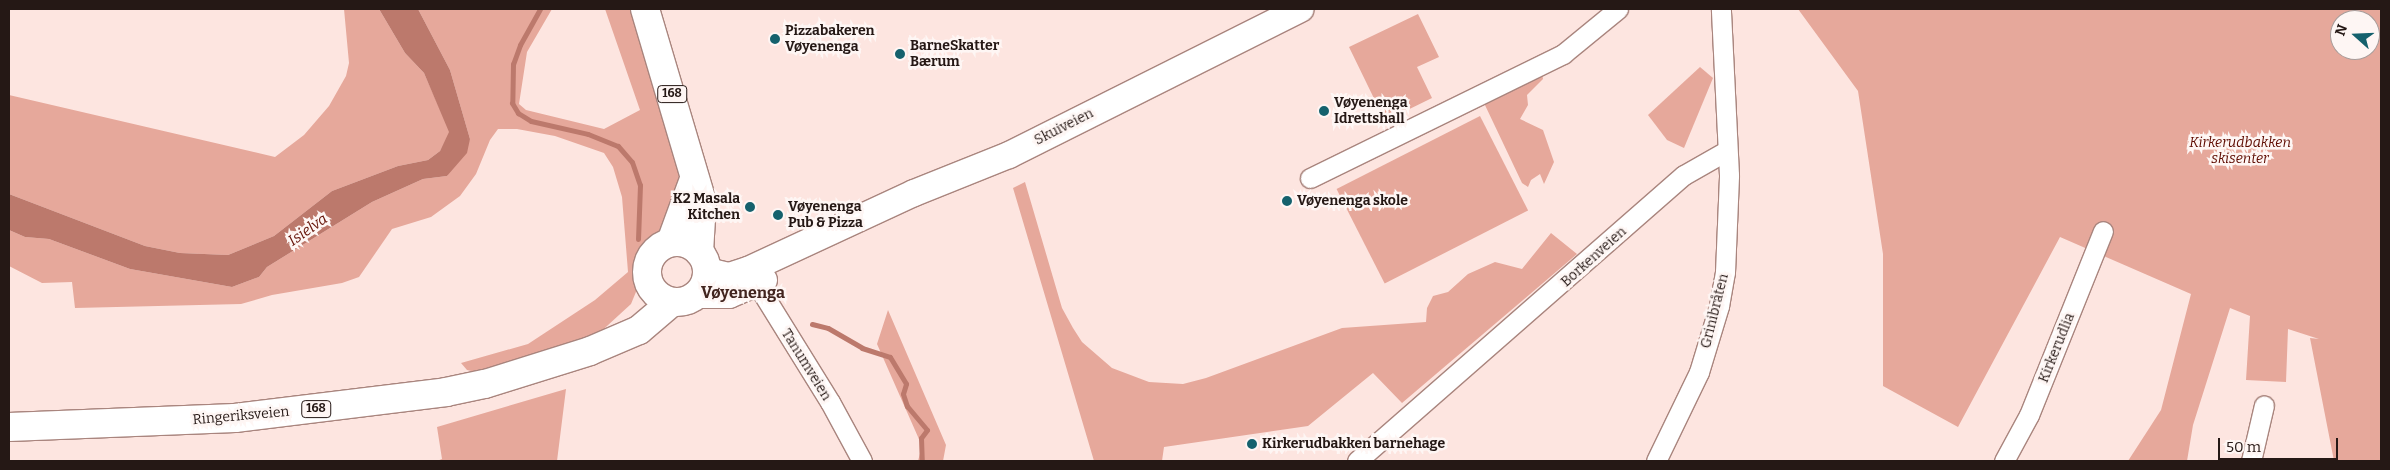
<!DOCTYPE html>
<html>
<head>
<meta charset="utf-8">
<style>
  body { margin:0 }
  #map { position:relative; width:2390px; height:470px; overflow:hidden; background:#fde5e0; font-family:Bitter,serif }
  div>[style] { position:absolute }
  .green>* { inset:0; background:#e6a89b; transform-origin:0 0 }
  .water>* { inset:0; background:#bc796c }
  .stream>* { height:5px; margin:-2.5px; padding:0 2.5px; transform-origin:2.5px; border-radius:2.5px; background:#bc796c }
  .roads { filter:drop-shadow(1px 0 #a9857e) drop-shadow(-1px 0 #a9857e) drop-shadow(0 1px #a9857e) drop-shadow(0 -1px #a9857e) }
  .minor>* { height:19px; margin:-9.5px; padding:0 9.5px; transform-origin:9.5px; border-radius:9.5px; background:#fff }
  .secondary>* { height:26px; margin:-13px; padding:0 13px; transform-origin:13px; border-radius:13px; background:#fff }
  .primary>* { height:28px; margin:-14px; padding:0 14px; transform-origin:14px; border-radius:14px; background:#fff }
  .primary>.ring { margin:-14px; padding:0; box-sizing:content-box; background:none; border:28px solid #fff; border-radius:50% }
  .dots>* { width:14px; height:14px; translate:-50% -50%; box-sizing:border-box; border:2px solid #fef6f4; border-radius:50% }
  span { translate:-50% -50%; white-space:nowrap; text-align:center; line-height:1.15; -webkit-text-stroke:5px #fef6f4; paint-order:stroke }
  .shield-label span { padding:1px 4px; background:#fef6f4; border:1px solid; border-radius:4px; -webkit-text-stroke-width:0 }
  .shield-label { font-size:12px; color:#251815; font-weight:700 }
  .poi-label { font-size:14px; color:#251815; font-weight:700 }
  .left { translate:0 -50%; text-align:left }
  .right { translate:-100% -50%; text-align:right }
  .street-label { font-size:14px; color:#251815 }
  .park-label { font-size:14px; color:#5f0c02; font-style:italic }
  .water-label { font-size:15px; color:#641106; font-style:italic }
  .quarter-label { font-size:16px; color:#42251f; font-weight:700 }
  .frame { position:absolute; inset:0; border:10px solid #251815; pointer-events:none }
  .north { position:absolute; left:2330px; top:10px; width:50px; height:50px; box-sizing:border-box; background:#fef6f4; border:1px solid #a79d9b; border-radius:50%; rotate:290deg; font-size:14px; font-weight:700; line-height:20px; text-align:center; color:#251815 }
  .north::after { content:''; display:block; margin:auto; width:18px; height:22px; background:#15616d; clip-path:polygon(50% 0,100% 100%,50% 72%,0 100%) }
  .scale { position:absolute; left:2218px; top:438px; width:120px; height:22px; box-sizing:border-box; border:2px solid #251815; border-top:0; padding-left:6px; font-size:15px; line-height:18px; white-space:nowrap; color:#251815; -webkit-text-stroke:4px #fef6f4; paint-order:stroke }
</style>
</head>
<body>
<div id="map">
  <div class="green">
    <i style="clip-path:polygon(344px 9px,379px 9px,405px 53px,424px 73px,450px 132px,440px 151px,428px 160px,398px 166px,332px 191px,274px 236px,228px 255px,180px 253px,145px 246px,9px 194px,9px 95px,275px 157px,304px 135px,329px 106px,346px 76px,349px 63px)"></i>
    <i style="clip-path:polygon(418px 9px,552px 9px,527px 52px,519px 104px,526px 110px,604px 129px,640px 110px,605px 9px,634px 9px,675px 142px,680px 189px,663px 233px,642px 251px,638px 287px,631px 304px,595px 337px,480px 373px,467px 370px,461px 363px,528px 344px,595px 300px,628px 272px,622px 197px,613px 167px,604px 153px,555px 136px,517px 129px,498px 129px,490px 140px,476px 174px,460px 196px,431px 217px,392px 229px,359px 277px,342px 283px,272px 295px,241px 304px,75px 308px,72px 282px,42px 283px,9px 266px,9px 230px,25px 237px,49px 239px,130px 269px,232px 287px,259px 277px,267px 267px,372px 202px,423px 179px,447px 176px,470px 139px,450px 70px)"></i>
    <i style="clip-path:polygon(evenodd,1798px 9px,2381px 9px,2381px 461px,2334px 461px,2310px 338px,2319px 339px,2288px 329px,2286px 382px,2246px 380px,2250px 316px,2230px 308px,2193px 425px,2187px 461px,2128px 461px,2161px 410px,2191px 294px,2060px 237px,1958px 427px,1883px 386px,1883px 254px,1858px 91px,1798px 9px,2340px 20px,2370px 20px,2370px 50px,2340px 50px,2340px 20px)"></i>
    <i style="clip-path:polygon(1418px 14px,1439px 57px,1417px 67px,1432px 98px,1385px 121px,1349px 47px)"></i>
    <i style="clip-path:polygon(1700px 67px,1713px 78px,1684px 148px,1667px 140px,1648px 115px)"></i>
    <i style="clip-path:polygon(1542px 73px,1543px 79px,1527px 95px,1528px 105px,1520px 119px,1543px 130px,1554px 162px,1544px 184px,1540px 174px,1531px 180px,1528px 187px,1522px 183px,1484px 103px)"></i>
    <i style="left:1480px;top:116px;width:106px;height:161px;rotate:63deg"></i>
    <i style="clip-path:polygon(1025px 182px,1062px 308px,1073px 328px,1082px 342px,1112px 368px,1149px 382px,1183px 384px,1206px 378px,1342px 328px,1426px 322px,1427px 308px,1433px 296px,1448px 292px,1468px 274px,1495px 262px,1522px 269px,1551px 233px,1577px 254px,1402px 403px,1373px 373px,1308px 426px,1164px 447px,1162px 461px,1094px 461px,1013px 188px)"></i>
    <i style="clip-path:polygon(888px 310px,946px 445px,943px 461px,918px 461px,922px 446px,877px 344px)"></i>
    <i style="clip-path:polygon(566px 389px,557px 461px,437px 461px,442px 459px,437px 427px)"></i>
  </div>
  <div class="water">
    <i style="clip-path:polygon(379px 9px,418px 9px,450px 70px,470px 139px,467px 153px,447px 176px,423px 179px,372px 202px,267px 267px,259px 277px,232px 287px,130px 269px,49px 239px,25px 237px,9px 230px,9px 194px,145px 246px,180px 253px,228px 255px,274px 236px,332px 191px,398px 166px,428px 160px,440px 151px,449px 132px,424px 73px,405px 53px)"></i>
  </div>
  <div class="stream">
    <i style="left:540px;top:9px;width:41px;rotate:119.1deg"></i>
    <i style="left:520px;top:45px;width:20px;rotate:110deg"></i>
    <i style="left:513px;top:64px;width:39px;rotate:91deg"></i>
    <i style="left:512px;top:103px;width:12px;rotate:59deg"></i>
    <i style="left:518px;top:113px;width:15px;rotate:32deg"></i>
    <i style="left:531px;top:121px;width:58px;rotate:12.8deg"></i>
    <i style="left:588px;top:134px;width:32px;rotate:22deg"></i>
    <i style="left:618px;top:146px;width:21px;rotate:49deg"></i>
    <i style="left:632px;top:162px;width:24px;rotate:71deg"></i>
    <i style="left:640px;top:185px;width:54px;rotate:92.1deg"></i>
    <i style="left:812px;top:324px;width:16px;rotate:14deg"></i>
    <i style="left:828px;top:328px;width:39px;rotate:30deg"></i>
    <i style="left:862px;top:348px;width:29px;rotate:18deg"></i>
    <i style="left:890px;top:357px;width:31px;rotate:59deg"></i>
    <i style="left:906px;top:384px;width:10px;rotate:107deg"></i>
    <i style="left:903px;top:394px;width:13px;rotate:72deg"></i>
    <i style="left:907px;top:406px;width:31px;rotate:50deg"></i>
    <i style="left:927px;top:430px;width:10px;rotate:127deg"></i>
    <i style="left:921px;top:438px;width:23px;rotate:88deg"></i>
  </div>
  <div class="roads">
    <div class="minor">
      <i style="left:1310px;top:178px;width:282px;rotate:-26.1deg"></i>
      <i style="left:1563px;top:54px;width:71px;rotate:-39.3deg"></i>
      <i style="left:750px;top:273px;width:152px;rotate:58.2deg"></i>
      <i style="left:830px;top:402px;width:67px;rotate:61.5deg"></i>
      <i style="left:1357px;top:461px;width:434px;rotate:-41.2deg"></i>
      <i style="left:1684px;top:175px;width:48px;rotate:-29.7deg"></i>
      <i style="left:1656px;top:461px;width:99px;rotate:-64.2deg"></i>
      <i style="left:1699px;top:372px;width:69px;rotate:-73.1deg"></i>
      <i style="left:1719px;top:306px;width:35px;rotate:-80deg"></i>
      <i style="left:1725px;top:272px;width:97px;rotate:-87.6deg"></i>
      <i style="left:1729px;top:175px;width:166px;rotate:-92.8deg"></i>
      <i style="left:2004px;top:461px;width:52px;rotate:-61.5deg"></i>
      <i style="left:2029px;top:415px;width:198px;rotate:-68.1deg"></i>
      <i style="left:2251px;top:461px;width:57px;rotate:-76.9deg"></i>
    </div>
    <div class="secondary">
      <i style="left:707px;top:271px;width:23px;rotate:13deg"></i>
      <i style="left:729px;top:276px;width:20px;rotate:-18deg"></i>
      <i style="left:748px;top:270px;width:183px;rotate:-24.9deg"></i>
      <i style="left:914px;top:193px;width:102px;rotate:-21.8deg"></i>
      <i style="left:1009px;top:155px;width:326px;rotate:-26.6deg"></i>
      <i style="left:695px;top:295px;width:34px"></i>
      <i style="left:729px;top:295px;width:38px;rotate:-23deg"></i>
    </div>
    <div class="primary">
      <i style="left:645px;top:9px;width:201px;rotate:73.5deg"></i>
      <i style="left:702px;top:202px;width:50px;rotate:93.4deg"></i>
      <i style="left:671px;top:242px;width:67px;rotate:-69.9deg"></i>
      <i class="ring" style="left:647px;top:242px;width:32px;height:32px"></i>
      <i style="left:9px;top:427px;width:226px;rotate:-2.3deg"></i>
      <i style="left:235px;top:418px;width:213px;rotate:-7deg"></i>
      <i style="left:446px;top:392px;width:40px;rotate:-12deg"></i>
      <i style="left:485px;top:384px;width:110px;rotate:-17.4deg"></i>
      <i style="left:590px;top:351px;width:53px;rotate:-23.2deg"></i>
      <i style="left:639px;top:330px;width:43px;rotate:-40.3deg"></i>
    </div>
  </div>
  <div class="dots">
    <i style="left:775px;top:39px;background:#15616d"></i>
    <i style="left:900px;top:54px;background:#15616d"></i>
    <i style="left:1324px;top:111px;background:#15616d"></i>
    <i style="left:1287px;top:201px;background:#15616d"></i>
    <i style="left:750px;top:207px;background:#15616d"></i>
    <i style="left:778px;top:215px;background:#15616d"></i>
    <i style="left:1252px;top:444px;background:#15616d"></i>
  </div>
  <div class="shield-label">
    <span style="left:672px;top:94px">168</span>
    <span style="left:316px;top:409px">168</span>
  </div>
  <div class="poi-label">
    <span class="left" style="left:785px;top:39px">Pizzabakeren<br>Vøyenenga</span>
    <span class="left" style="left:910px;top:54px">BarneSkatter<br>Bærum</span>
    <span class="left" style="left:1334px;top:111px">Vøyenenga<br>Idrettshall</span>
    <span class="right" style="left:740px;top:207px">K2 Masala<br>Kitchen</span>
    <span class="left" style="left:1297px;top:201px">Vøyenenga skole</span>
    <span class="left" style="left:788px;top:215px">Vøyenenga<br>Pub &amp; Pizza</span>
    <span class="left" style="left:1262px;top:444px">Kirkerudbakken barnehage</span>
  </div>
  <div class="street-label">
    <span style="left:1064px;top:127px;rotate:-27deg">Skuiveien</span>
    <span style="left:1594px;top:257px;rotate:-42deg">Borkenveien</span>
    <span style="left:1715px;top:311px;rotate:-76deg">Grinibråten</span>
    <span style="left:2057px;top:348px;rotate:-68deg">Kirkerudlia</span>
    <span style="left:806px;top:365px;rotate:58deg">Tanumveien</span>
    <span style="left:241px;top:416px;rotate:-5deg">Ringeriksveien</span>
  </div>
  <div class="park-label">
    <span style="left:2240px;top:151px">Kirkerudbakken<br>skisenter</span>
  </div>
  <div class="water-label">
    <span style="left:308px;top:230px;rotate:-35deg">Isielva</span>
  </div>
  <div class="quarter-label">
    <span style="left:743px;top:293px">Vøyenenga</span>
  </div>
  <div class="frame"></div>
  <div class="north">N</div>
  <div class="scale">50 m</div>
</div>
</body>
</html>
